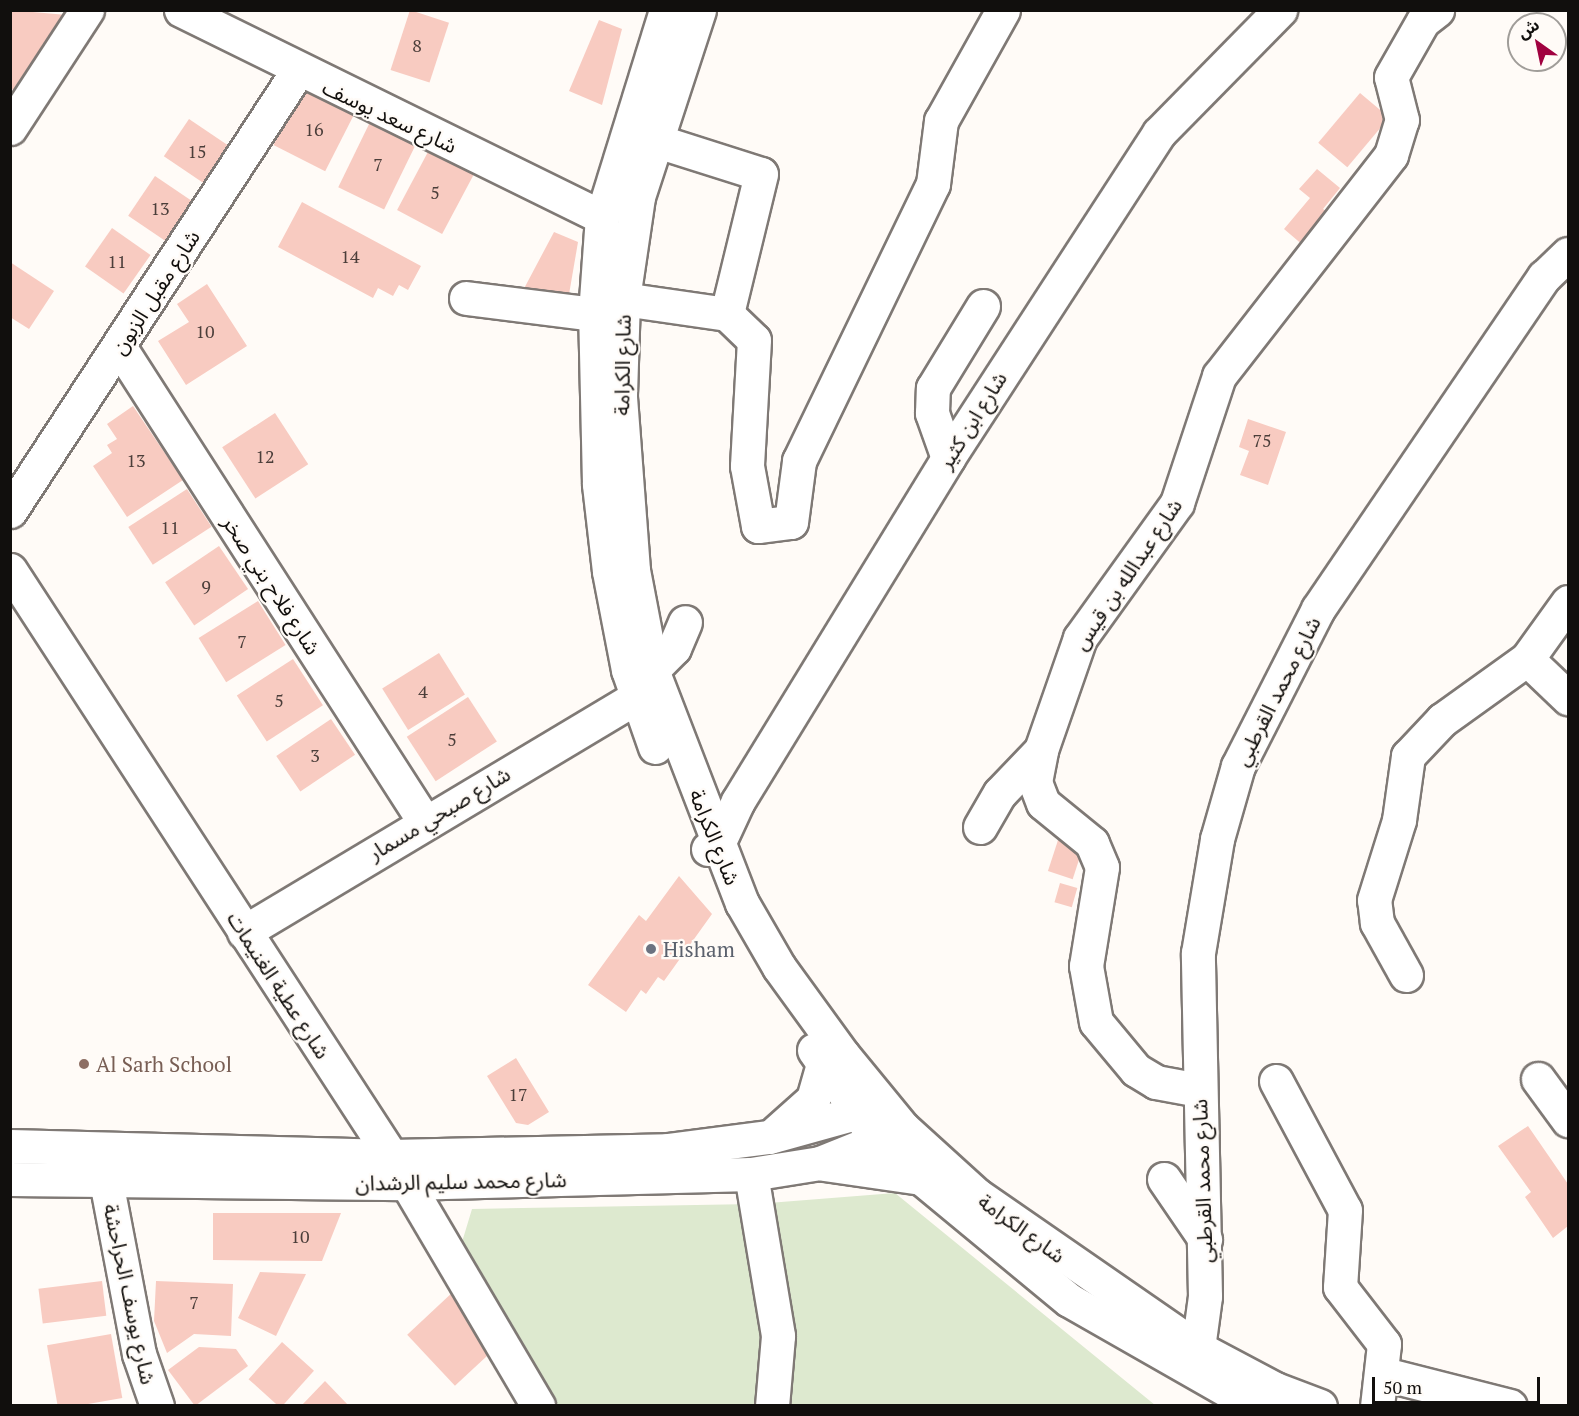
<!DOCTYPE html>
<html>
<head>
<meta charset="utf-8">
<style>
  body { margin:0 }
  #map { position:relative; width:1579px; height:1416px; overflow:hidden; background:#fffbf7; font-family:"PT Serif","Noto Sans Arabic",serif }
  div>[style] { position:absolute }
  .green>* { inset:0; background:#dde9cf }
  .building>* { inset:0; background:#f8cbc1; transform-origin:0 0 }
  .roads { filter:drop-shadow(2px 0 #7f7975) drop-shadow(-2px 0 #7f7975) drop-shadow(0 2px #7f7975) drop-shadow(0 -2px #7f7975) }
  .minor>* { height:33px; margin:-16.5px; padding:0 16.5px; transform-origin:16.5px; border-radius:16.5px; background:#fff }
  .dots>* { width:16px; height:16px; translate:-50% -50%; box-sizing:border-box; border:3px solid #fffbf7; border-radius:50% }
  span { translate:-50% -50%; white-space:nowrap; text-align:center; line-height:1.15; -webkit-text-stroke:4.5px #fffbf7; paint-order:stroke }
  .number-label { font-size:18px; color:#4b3e3a }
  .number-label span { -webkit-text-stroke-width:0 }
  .street-label { font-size:21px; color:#110f0d }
  .worship-label { font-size:21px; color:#5b616d }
  .left { translate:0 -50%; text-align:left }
  .education-label { font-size:21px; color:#785e54 }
  .frame { position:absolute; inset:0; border:12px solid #110f0d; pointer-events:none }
  .north { position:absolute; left:1507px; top:12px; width:60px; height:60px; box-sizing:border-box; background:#fffbf7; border:2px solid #a09d99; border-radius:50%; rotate:327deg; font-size:16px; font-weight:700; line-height:24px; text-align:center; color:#110f0d }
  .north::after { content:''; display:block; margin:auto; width:21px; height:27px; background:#a00240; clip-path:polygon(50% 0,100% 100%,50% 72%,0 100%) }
  .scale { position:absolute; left:1372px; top:1377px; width:168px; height:27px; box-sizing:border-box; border:3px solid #110f0d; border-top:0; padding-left:8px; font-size:18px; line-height:21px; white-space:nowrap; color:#110f0d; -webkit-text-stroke:4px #fffbf7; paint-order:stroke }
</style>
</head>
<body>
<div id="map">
  <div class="green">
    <i style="clip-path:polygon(895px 1193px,1155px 1405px,542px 1405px,459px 1252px,472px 1209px,754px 1204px)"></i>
  </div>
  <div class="building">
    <i style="clip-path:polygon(10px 10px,67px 15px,15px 91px,10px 88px)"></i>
    <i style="left:410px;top:10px;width:41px;height:63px;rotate:18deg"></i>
    <i style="clip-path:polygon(599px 20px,622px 29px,602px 105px,569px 91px)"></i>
    <i style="left:303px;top:87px;width:58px;height:65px;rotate:27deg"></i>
    <i style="left:1360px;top:93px;width:38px;height:65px;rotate:40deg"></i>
    <i style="left:372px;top:118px;width:51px;height:77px;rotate:26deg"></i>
    <i style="left:189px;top:119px;width:50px;height:45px;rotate:34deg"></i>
    <i style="left:429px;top:150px;width:51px;height:68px;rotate:28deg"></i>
    <i style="clip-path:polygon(1317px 169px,1340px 188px,1323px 209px,1330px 214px,1304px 246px,1284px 229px,1310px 198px,1299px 189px)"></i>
    <i style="left:155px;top:176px;width:45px;height:48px;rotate:34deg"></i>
    <i style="clip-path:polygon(302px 202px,421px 266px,408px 290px,399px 285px,393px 296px,378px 288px,373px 298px,278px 247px)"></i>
    <i style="left:112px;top:228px;width:47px;height:47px;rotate:35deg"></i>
    <i style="clip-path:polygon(554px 232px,578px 242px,567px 306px,519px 298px)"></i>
    <i style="clip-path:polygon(10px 262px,54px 291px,29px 329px,10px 317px)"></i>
    <i style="clip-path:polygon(207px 284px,247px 346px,186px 385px,158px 341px,189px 322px,177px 304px)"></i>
    <i style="clip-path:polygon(133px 406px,183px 480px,127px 517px,93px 466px,112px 453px,107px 445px,117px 439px,107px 424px)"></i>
    <i style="left:275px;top:413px;width:61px;height:63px;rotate:57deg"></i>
    <i style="clip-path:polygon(1248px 419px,1286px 432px,1268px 485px,1240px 475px,1249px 451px,1239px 447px)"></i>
    <i style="left:187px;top:489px;width:45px;height:70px;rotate:57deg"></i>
    <i style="left:219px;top:546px;width:52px;height:65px;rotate:56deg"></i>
    <i style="left:258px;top:601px;width:52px;height:70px;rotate:58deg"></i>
    <i style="left:439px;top:653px;width:49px;height:67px;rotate:58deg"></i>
    <i style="left:293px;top:659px;width:55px;height:67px;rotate:57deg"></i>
    <i style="left:468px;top:697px;width:53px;height:73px;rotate:57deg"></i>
    <i style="left:331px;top:719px;width:43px;height:66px;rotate:56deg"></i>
    <i style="left:1060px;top:834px;width:26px;height:39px;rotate:18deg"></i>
    <i style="clip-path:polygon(679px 876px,712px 914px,664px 981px,658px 977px,646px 994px,641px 990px,626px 1012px,588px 985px,639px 915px,646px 921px)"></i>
    <i style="left:1060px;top:883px;width:18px;height:20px;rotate:16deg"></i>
    <i style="clip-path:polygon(516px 1058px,549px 1112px,528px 1125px,516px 1123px,487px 1076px)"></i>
    <i style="clip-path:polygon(1528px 1126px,1568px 1184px,1568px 1226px,1553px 1238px,1525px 1197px,1531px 1192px,1498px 1146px)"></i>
    <i style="clip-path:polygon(213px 1213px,341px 1213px,322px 1261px,213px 1260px)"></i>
    <i style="clip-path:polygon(260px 1272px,306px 1274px,276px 1336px,238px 1318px)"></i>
    <i style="left:102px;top:1281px;width:35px;height:64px;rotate:83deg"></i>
    <i style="clip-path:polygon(156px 1281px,233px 1284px,231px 1336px,194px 1334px,167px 1353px,154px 1321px)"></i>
    <i style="left:454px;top:1291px;width:70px;height:64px;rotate:47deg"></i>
    <i style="left:111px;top:1334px;width:65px;height:65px;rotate:80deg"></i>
    <i style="left:282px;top:1342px;width:43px;height:50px;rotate:42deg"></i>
    <i style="clip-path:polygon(199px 1347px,236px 1349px,248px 1366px,195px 1406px,168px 1370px)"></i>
    <i style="clip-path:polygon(325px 1381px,349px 1406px,301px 1406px)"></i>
  </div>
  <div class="roads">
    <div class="minor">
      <i style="left:181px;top:10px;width:469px;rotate:26.2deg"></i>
      <i style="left:699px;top:10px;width:197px;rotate:108.1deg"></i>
      <i style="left:638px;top:197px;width:103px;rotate:98.4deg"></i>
      <i style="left:623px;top:299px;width:98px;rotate:91.8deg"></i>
      <i style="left:620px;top:397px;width:173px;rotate:85.7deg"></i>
      <i style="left:633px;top:570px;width:102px;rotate:79.2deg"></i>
      <i style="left:652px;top:670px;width:250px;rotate:68.9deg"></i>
      <i style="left:742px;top:903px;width:74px;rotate:60deg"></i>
      <i style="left:779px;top:967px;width:109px;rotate:54deg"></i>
      <i style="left:843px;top:1055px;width:94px;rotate:50.6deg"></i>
      <i style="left:903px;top:1128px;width:100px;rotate:42.2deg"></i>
      <i style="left:977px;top:1195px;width:269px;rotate:34.7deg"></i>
      <i style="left:1198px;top:1348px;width:87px;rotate:28deg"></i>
      <i style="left:1275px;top:1389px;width:48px;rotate:20.7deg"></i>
      <i style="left:10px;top:128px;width:141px;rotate:-56.9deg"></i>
      <i style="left:654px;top:140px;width:112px;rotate:17.6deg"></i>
      <i style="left:761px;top:174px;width:144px;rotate:103.7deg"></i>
      <i style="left:466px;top:298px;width:130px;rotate:7.1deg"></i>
      <i style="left:623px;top:299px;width:105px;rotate:8.2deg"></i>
      <i style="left:727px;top:314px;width:37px;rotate:44deg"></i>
      <i style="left:754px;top:340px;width:126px;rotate:93.2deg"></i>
      <i style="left:747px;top:466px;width:61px;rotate:79.6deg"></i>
      <i style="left:758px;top:526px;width:33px;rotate:-7deg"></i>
      <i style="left:791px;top:522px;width:62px;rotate:-82.5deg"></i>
      <i style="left:799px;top:461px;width:308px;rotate:-64.2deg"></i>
      <i style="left:933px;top:184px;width:64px;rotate:-82.8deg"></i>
      <i style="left:941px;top:121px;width:127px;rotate:-60.8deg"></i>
      <i style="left:120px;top:348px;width:562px;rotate:57.27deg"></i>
      <i style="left:948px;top:458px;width:48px;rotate:-109.6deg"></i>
      <i style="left:932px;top:413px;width:25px;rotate:-88deg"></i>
      <i style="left:933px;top:388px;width:96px;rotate:-58.6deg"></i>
      <i style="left:10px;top:511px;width:524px;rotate:-56.83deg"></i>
      <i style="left:10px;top:570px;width:699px;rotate:56.97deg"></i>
      <i style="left:391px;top:1156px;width:290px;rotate:59.5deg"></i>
      <i style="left:1527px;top:659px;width:57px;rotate:43.6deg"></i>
      <i style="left:652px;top:670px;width:31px;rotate:-45deg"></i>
      <i style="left:674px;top:648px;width:28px;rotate:-67deg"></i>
      <i style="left:655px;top:747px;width:82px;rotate:-109.3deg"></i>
      <i style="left:628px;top:670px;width:101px;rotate:-100.9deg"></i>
      <i style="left:609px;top:571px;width:88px;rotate:-96.6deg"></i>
      <i style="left:599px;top:484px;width:170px;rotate:-91.3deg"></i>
      <i style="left:595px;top:314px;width:97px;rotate:-85.9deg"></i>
      <i style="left:602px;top:217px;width:217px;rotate:-72.8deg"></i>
      <i style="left:980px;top:827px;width:39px;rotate:-60deg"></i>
      <i style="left:1000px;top:793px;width:59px;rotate:-46.4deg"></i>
      <i style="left:708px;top:849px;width:11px;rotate:-27deg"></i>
      <i style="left:718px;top:844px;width:47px;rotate:-65.1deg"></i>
      <i style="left:738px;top:801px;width:402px;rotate:-58.5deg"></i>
      <i style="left:948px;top:458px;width:387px;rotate:-57deg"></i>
      <i style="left:1159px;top:133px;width:173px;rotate:-45.5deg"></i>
      <i style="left:244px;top:932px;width:457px;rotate:-30.9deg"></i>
      <i style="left:1406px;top:975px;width:60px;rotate:-119.1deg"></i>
      <i style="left:1377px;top:923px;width:23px;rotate:-97deg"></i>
      <i style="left:1374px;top:900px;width:84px;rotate:-72.6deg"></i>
      <i style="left:1399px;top:820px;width:65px;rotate:-82deg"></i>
      <i style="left:1408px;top:756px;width:50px;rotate:-46.6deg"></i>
      <i style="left:1442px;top:720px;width:105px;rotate:-35.7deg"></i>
      <i style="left:1527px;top:659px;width:70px;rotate:-54.3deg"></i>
      <i style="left:814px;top:1050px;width:113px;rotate:55deg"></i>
      <i style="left:879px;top:1143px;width:246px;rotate:39.6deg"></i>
      <i style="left:1069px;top:1300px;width:214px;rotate:29.7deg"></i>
      <i style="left:1538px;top:1079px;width:51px;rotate:53.8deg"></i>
      <i style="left:1276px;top:1081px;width:146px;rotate:61.9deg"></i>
      <i style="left:1345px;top:1210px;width:77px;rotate:93.7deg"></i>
      <i style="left:1340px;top:1287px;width:72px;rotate:52.3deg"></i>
      <i style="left:1384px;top:1344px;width:62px;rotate:96.4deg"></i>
      <i style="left:1199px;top:1090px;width:44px;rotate:-169.5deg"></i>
      <i style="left:1156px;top:1082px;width:23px;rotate:-149deg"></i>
      <i style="left:1136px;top:1070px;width:62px;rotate:-129.8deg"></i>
      <i style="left:1096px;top:1022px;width:57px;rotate:-100.1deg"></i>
      <i style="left:1086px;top:966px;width:100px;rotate:-80.8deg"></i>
      <i style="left:1102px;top:867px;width:26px;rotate:-113deg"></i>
      <i style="left:1092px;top:843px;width:63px;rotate:-140.8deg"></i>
      <i style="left:1043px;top:803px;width:22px;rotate:-111deg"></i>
      <i style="left:1035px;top:782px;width:33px;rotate:-79deg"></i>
      <i style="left:1041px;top:750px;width:119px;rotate:-70.8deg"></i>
      <i style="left:1080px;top:638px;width:166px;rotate:-54.3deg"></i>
      <i style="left:1177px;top:503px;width:134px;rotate:-71.7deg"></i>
      <i style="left:1219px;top:376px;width:280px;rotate:-52.1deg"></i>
      <i style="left:1391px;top:155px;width:37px;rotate:-73deg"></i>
      <i style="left:1402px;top:120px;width:44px;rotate:-104.3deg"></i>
      <i style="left:1391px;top:77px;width:64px;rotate:-60.3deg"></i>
      <i style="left:1423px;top:21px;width:18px;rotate:-38deg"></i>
      <i style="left:776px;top:1132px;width:50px;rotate:-41.7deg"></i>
      <i style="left:813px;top:1099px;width:36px;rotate:-74deg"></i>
      <i style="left:10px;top:1146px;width:381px;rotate:1.5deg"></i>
      <i style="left:391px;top:1156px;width:276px;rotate:-1.2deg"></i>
      <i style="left:667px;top:1150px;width:103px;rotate:-7.3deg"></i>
      <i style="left:769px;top:1137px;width:112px;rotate:-15.5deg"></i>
      <i style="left:824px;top:1164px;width:98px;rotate:8.2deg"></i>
      <i style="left:751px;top:1174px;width:164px;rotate:80.5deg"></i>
      <i style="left:778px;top:1336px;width:70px;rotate:94.9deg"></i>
      <i style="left:10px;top:1179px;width:397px;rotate:0.6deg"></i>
      <i style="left:407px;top:1183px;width:344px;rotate:-1.5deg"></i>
      <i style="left:751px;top:1174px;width:70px;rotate:-9.1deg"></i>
      <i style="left:820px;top:1163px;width:83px;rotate:-21.9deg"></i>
      <i style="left:1164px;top:1179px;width:73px;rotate:55.7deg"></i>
      <i style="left:106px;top:1181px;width:176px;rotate:79.2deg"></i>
      <i style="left:139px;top:1354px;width:55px;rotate:70.9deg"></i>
      <i style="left:1198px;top:1348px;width:52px;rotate:-82.3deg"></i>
      <i style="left:1205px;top:1296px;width:343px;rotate:-91.2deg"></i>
      <i style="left:1198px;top:953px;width:116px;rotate:-80.5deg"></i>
      <i style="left:1217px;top:839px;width:76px;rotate:-74deg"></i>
      <i style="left:1238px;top:766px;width:176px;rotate:-63deg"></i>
      <i style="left:1318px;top:609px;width:402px;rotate:-55.8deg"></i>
      <i style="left:1544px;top:277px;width:33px;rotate:-44deg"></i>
      <i style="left:1384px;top:1374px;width:130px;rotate:14.3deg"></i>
    </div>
  </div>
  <div class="dots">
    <i style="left:651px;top:949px;background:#6b7280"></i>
    <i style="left:84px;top:1064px;background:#8d6e63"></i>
  </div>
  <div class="number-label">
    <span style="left:417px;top:45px">8</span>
    <span style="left:314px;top:129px">16</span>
    <span style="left:197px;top:151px">15</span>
    <span style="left:378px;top:164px">7</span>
    <span style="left:435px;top:192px">5</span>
    <span style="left:160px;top:208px">13</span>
    <span style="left:350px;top:256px">14</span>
    <span style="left:117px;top:261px">11</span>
    <span style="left:205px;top:331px">10</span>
    <span style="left:1262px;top:440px">75</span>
    <span style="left:265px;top:456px">12</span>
    <span style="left:136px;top:460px">13</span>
    <span style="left:170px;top:527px">11</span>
    <span style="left:206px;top:586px">9</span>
    <span style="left:242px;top:641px">7</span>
    <span style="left:423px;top:691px">4</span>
    <span style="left:279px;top:700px">5</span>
    <span style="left:452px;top:739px">5</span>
    <span style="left:315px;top:755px">3</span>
    <span style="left:518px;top:1094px">17</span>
    <span style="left:300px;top:1236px">10</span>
    <span style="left:194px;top:1302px">7</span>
  </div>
  <div class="street-label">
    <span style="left:390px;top:116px;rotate:25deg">شارع سعد يوسف</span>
    <span style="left:155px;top:292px;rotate:-57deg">شارع مقبل الزبون</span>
    <span style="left:622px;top:365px;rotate:-89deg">شارع الكرامة</span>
    <span style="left:972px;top:420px;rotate:-58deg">شارع ابن كثير</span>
    <span style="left:1127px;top:574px;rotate:-56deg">شارع عبدالله بن قيس</span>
    <span style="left:272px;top:585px;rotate:57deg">شارع فلاح بني صخر</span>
    <span style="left:1277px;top:691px;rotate:-63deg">شارع محمد القرطبي</span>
    <span style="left:439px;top:813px;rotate:-31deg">شارع صبحي مسمار</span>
    <span style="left:715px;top:837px;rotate:68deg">شارع الكرامة</span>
    <span style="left:279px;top:985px;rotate:57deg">شارع عطية الغنيمات</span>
    <span style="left:461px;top:1181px;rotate:-1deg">شارع محمد سليم الرشدان</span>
    <span style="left:1202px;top:1181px;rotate:-92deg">شارع محمد القرطبي</span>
    <span style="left:1022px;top:1228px;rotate:36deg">شارع الكرامة</span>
    <span style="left:130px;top:1294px;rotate:78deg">شارع يوسف الحراحشة</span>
  </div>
  <div class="worship-label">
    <span class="left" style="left:663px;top:949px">Hisham</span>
  </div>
  <div class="education-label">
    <span class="left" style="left:96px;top:1064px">Al Sarh School</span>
  </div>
  <div class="frame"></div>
  <div class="north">ش</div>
  <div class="scale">50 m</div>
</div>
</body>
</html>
